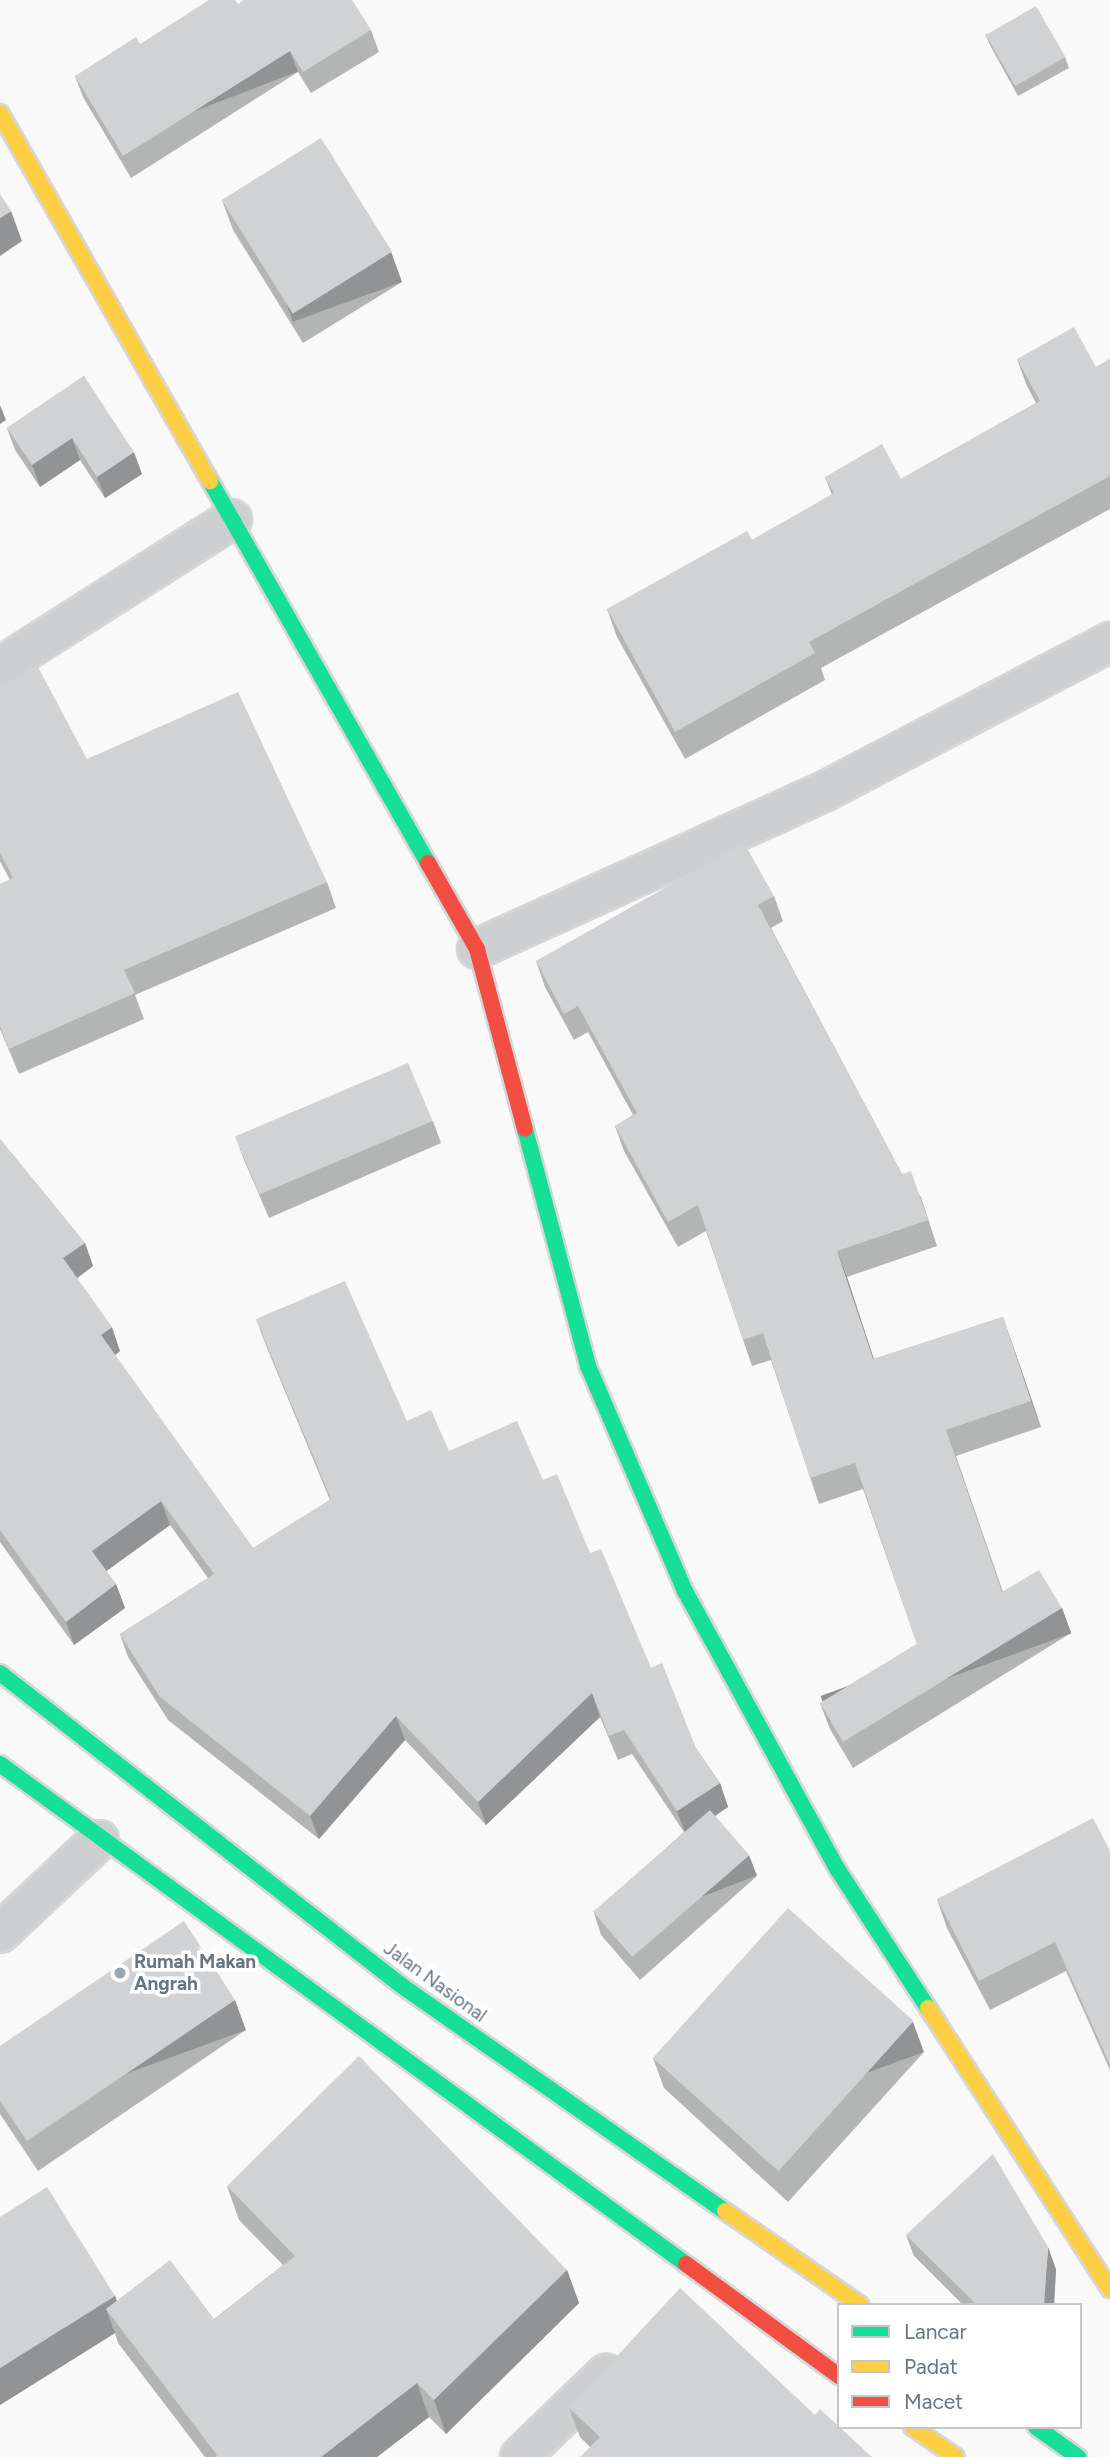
<!DOCTYPE html>
<html>
<head>
<meta charset="utf-8">
<style>
  body { margin:0 }
  #map { position:relative; width:1110px; height:2457px; overflow:hidden; background:#f9f9f9; font-family:Figtree,sans-serif }
  div>[style] { position:absolute }
  .roads { filter:drop-shadow(2px 0 #d5d6d7) drop-shadow(-2px 0 #d5d6d7) drop-shadow(0 2px #d5d6d7) drop-shadow(0 -2px #d5d6d7) }
  .street>* { height:38px; margin:-19px; padding:0 19px; transform-origin:19px; border-radius:19px; background:#cecfd0 }
  .fast>* { height:16px; margin:-8px; padding:0 8px; transform-origin:8px; border-radius:8px; background:#16e098 }
  .slow>* { height:16px; margin:-8px; padding:0 8px; transform-origin:8px; border-radius:8px; background:#ffcf43 }
  .jam>* { height:16px; margin:-8px; padding:0 8px; transform-origin:8px; border-radius:8px; background:#f24e42 }
  .wall>* { inset:0; background:#b3b5b5 }
  .shaded-wall>* { inset:0; background:#929394; transform-origin:0 0 }
  .building>* { inset:0; background:#d0d2d3; transform-origin:0 0 }
  .dots>* { width:19px; height:19px; translate:-50% -50%; box-sizing:border-box; border:4px solid #fff; border-radius:50% }
  span { translate:-50% -50%; white-space:nowrap; text-align:center; line-height:1.15; -webkit-text-stroke:7px #fff; paint-order:stroke }
  .poi-label { font-size:19px; color:#657683; font-weight:700 }
  .left { translate:0 -50%; text-align:left }
  .street-label { font-size:19px; color:#657683 }
  .legend { position:absolute; left:837px; top:2303px; width:245px; height:126px; box-sizing:border-box; background:#fff; border:2px solid #c1c8cd; margin:0; padding:9px 12px; list-style:none; font-size:21px; color:#657683 }
  .legend li { display:flex; align-items:center; gap:14px; height:35px }
  .legend b { width:35px; border:2px solid #c1c8cd }
</style>
</head>
<body>
<div id="map">
  <div class="roads">
    <div class="street">
      <i style="left:0;top:667px;width:275px;rotate:-32.5deg"></i>
      <i style="left:477px;top:949px;width:382px;rotate:-24.4deg"></i>
      <i style="left:825px;top:791px;width:322px;rotate:-27.6deg"></i>
      <i style="left:0;top:1933px;width:136px;rotate:-43.2deg"></i>
      <i style="left:520px;top:2457px;width:120px;rotate:-44deg"></i>
    </div>
    <div class="fast">
      <i style="left:210px;top:481px;width:440px;rotate:60.3deg"></i>
      <i style="left:525px;top:1129px;width:245px;rotate:75.1deg"></i>
      <i style="left:588px;top:1366px;width:245px;rotate:66.7deg"></i>
      <i style="left:685px;top:1591px;width:318px;rotate:61.3deg"></i>
      <i style="left:838px;top:1870px;width:165px;rotate:56.9deg"></i>
      <i style="left:0;top:1673px;width:509px;rotate:37.9deg"></i>
      <i style="left:402px;top:1986px;width:394px;rotate:34.9deg"></i>
      <i style="left:0;top:1764px;width:849px;rotate:36.09deg"></i>
      <i style="left:1036px;top:2427px;width:52px;rotate:35.5deg"></i>
    </div>
    <div class="slow">
      <i style="left:0;top:113px;width:424px;rotate:60.3deg"></i>
      <i style="left:928px;top:2008px;width:335px;rotate:57.1deg"></i>
      <i style="left:725px;top:2211px;width:165px;rotate:34.8deg"></i>
      <i style="left:912px;top:2427px;width:53px;rotate:34.3deg"></i>
    </div>
    <div class="jam">
      <i style="left:428px;top:863px;width:99px;rotate:60.3deg"></i>
      <i style="left:477px;top:949px;width:186px;rotate:75.1deg"></i>
      <i style="left:686px;top:2264px;width:190px;rotate:36.2deg"></i>
    </div>
  </div>
  <div class="wall">
    <i style="clip-path:polygon(238px 4px,371px 30px,379px 52px,311px 93px,298px 72px,131px 178px,83px 97px,75px 76px,140px 44px)"></i>
    <i style="clip-path:polygon(985px 34px,1065px 57px,1069px 68px,1018px 96px,990px 45px)"></i>
    <i style="clip-path:polygon(222px 200px,391px 252px,402px 282px,303px 343px,233px 230px)"></i>
    <i style="clip-path:polygon(1017px 359px,1096px 367px,1110px 359px,1110px 509px,821px 668px,825px 680px,685px 759px,617px 637px,607px 609px,752px 540px,832px 495px,825px 477px,901px 479px,1036px 403px,1027px 386px)"></i>
    <i style="clip-path:polygon(84px 376px,142px 474px,105px 498px,80px 460px,40px 487px,15px 450px,7px 428px)"></i>
    <i style="clip-path:polygon(0 688px,87px 759px,327px 882px,336px 908px,135px 995px,144px 1019px,19px 1074px,0 1029px,0 884px,10px 880px,0 861px)"></i>
    <i style="clip-path:polygon(774px 896px,783px 921px,771px 928px,902px 1174px,921px 1197px,937px 1246px,847px 1277px,874px 1359px,1003px 1317px,1041px 1427px,956px 1456px,1003px 1592px,1062px 1608px,1071px 1633px,853px 1768px,830px 1729px,820px 1703px,917px 1644px,863px 1489px,819px 1504px,771px 1360px,752px 1366px,706px 1231px,678px 1247px,624px 1151px,615px 1126px,633px 1115px,588px 1032px,574px 1040px,545px 987px,536px 961px)"></i>
    <i style="clip-path:polygon(433px 1121px,441px 1143px,269px 1218px,244px 1160px,236px 1138px)"></i>
    <i style="clip-path:polygon(0 1139px,85px 1243px,93px 1266px,77px 1278px,120px 1351px,115px 1355px,253px 1548px,330px 1500px,265px 1343px,256px 1319px,407px 1421px,449px 1451px,543px 1480px,590px 1553px,651px 1668px,696px 1748px,720px 1783px,728px 1807px,715px 1816px,757px 1876px,640px 1980px,601px 1935px,594px 1913px,684px 1832px,632px 1754px,618px 1760px,600px 1717px,486px 1825px,405px 1740px,319px 1839px,168px 1720px,128px 1657px,120px 1634px,208px 1578px,170px 1525px,106px 1571px,116px 1584px,125px 1608px,74px 1645px,0 1542px)"></i>
    <i style="clip-path:polygon(1110px 1851px,1110px 2070px,1066px 1971px,990px 2010px,947px 1928px,937px 1899px)"></i>
    <i style="clip-path:polygon(246px 2030px,38px 2171px,0 2114px,0 2046px)"></i>
    <i style="clip-path:polygon(924px 2052px,788px 2202px,664px 2088px,653px 2058px)"></i>
    <i style="clip-path:polygon(227px 2186px,567px 2270px,579px 2303px,446px 2434px,429px 2417px,377px 2457px,205px 2457px,118px 2343px,115px 2333px,0 2405px,0 2217px,115px 2296px,117px 2301px,214px 2319px,283px 2265px,239px 2220px)"></i>
    <i style="clip-path:polygon(906px 2235px,1056px 2269px,1054px 2305px,963px 2305px,914px 2256px)"></i>
    <i style="clip-path:polygon(569px 2408px,815px 2415px,590px 2447px,580px 2437px)"></i>
  </div>
  <div class="shaded-wall">
    <i style="left:290px;top:51px;width:22px;height:197px;rotate:69deg"></i>
    <i style="clip-path:polygon(11px 211px,22px 241px,0 256px,0 218px)"></i>
    <i style="left:391px;top:252px;width:32px;height:116px;rotate:70deg"></i>
    <i style="clip-path:polygon(0 405px,6px 420px,0 424px)"></i>
    <i style="clip-path:polygon(72px 438px,80px 460px,40px 487px,32px 465px)"></i>
    <i style="clip-path:polygon(134px 452px,142px 474px,105px 498px,97px 477px)"></i>
    <i style="clip-path:polygon(85px 1243px,93px 1266px,72px 1282px,63px 1258px)"></i>
    <i style="clip-path:polygon(837px 1251px,847px 1277px,882px 1385px,873px 1359px)"></i>
    <i style="clip-path:polygon(1003px 1317px,1012px 1343px,1041px 1427px,1031px 1401px)"></i>
    <i style="clip-path:polygon(112px 1327px,120px 1351px,110px 1359px,101px 1335px)"></i>
    <i style="clip-path:polygon(161px 1501px,170px 1525px,101px 1575px,92px 1551px)"></i>
    <i style="clip-path:polygon(116px 1584px,125px 1608px,74px 1645px,66px 1622px)"></i>
    <i style="left:1062px;top:1608px;width:27px;height:257px;rotate:70deg"></i>
    <i style="clip-path:polygon(592px 1693px,600px 1717px,486px 1825px,478px 1802px)"></i>
    <i style="clip-path:polygon(396px 1716px,405px 1740px,319px 1839px,310px 1816px)"></i>
    <i style="clip-path:polygon(720px 1783px,728px 1807px,686px 1835px,677px 1811px)"></i>
    <i style="left:749px;top:1855px;width:22px;height:156px;rotate:69deg"></i>
    <i style="left:235px;top:2000px;width:32px;height:251px;rotate:70deg"></i>
    <i style="left:913px;top:2022px;width:32px;height:202px;rotate:70deg"></i>
    <i style="clip-path:polygon(1048px 2247px,1056px 2269px,1054px 2305px,1044px 2305px)"></i>
    <i style="clip-path:polygon(567px 2270px,579px 2303px,446px 2434px,434px 2400px)"></i>
    <i style="clip-path:polygon(115px 2296px,126px 2326px,106px 2309px,115px 2333px,0 2405px,0 2368px)"></i>
    <i style="clip-path:polygon(417px 2383px,429px 2417px,377px 2457px,321px 2457px)"></i>
  </div>
  <div class="building">
    <i style="clip-path:polygon(209px 0,235px 0,238px 4px,244px 0,352px 0,371px 30px,303px 72px,290px 51px,123px 156px,75px 76px,136px 37px,140px 44px)"></i>
    <i style="left:1036px;top:6px;width:59px;height:58px;rotate:60deg"></i>
    <i style="left:321px;top:138px;width:134px;height:117px;rotate:58deg"></i>
    <i style="clip-path:polygon(0 194px,11px 211px,0 218px)"></i>
    <i style="clip-path:polygon(1074px 327px,1096px 367px,1110px 359px,1110px 476px,809px 642px,815px 653px,675px 732px,607px 609px,747px 531px,752px 540px,834px 493px,825px 477px,882px 444px,901px 479px,1040px 401px,1017px 359px)"></i>
    <i style="clip-path:polygon(84px 376px,134px 452px,97px 477px,72px 438px,32px 465px,7px 428px)"></i>
    <i style="clip-path:polygon(38px 667px,87px 759px,238px 692px,327px 882px,124px 970px,135px 993px,9px 1049px,0 1026px,0 884px,13px 878px,0 853px,0 688px)"></i>
    <i style="clip-path:polygon(744px 843px,774px 896px,758px 905px,902px 1174px,911px 1171px,928px 1220px,837px 1251px,873px 1359px,1003px 1317px,1031px 1401px,946px 1430px,1002px 1592px,1039px 1570px,1062px 1608px,843px 1742px,820px 1703px,917px 1644px,855px 1463px,810px 1478px,763px 1333px,743px 1340px,698px 1205px,668px 1222px,615px 1126px,637px 1113px,578px 1006px,564px 1014px,536px 961px)"></i>
    <i style="left:408px;top:1063px;width:63px;height:188px;rotate:67deg"></i>
    <i style="clip-path:polygon(0 1139px,85px 1243px,63px 1258px,112px 1327px,101px 1335px,253px 1548px,331px 1499px,256px 1319px,345px 1281px,407px 1421px,431px 1410px,449px 1451px,517px 1421px,543px 1480px,557px 1474px,590px 1553px,601px 1549px,651px 1668px,662px 1663px,696px 1748px,720px 1783px,677px 1811px,624px 1730px,609px 1736px,592px 1693px,478px 1802px,396px 1716px,310px 1816px,159px 1696px,120px 1634px,214px 1574px,161px 1501px,92px 1551px,116px 1584px,66px 1622px,0 1530px)"></i>
    <i style="left:710px;top:1810px;width:60px;height:155px;rotate:49deg"></i>
    <i style="clip-path:polygon(1093px 1818px,1110px 1851px,1110px 2065px,1055px 1942px,979px 1981px,937px 1899px)"></i>
    <i style="left:788px;top:1908px;width:169px;height:202px;rotate:42deg"></i>
    <i style="clip-path:polygon(184px 1921px,235px 2000px,27px 2141px,0 2101px,0 2046px)"></i>
    <i style="clip-path:polygon(359px 2056px,567px 2270px,434px 2400px,417px 2383px,321px 2457px,215px 2457px,217px 2455px,106px 2309px,170px 2260px,214px 2319px,295px 2256px,227px 2186px)"></i>
    <i style="clip-path:polygon(993px 2154px,1048px 2247px,1044px 2305px,977px 2305px,906px 2235px)"></i>
    <i style="clip-path:polygon(47px 2187px,115px 2296px,0 2368px,0 2217px)"></i>
    <i style="clip-path:polygon(680px 2288px,815px 2415px,820px 2409px,872px 2457px,580px 2457px,600px 2437px,569px 2408px)"></i>
  </div>
  <div class="dots">
    <i style="left:120px;top:1973px;background:#99a4ac"></i>
  </div>
  <div class="poi-label">
    <span class="left" style="left:134px;top:1973px">Rumah Makan<br>Angrah</span>
  </div>
  <div class="street-label">
    <span style="left:435px;top:1982px;rotate:36deg">Jalan Nasional</span>
  </div>
  <ul class="legend">
  <li><b style="height:9px;background:#16e098"></b>Lancar</li>
  <li><b style="height:9px;background:#ffcf43"></b>Padat</li>
  <li><b style="height:9px;background:#f24e42"></b>Macet</li>
  </ul>
</div>
</body>
</html>
